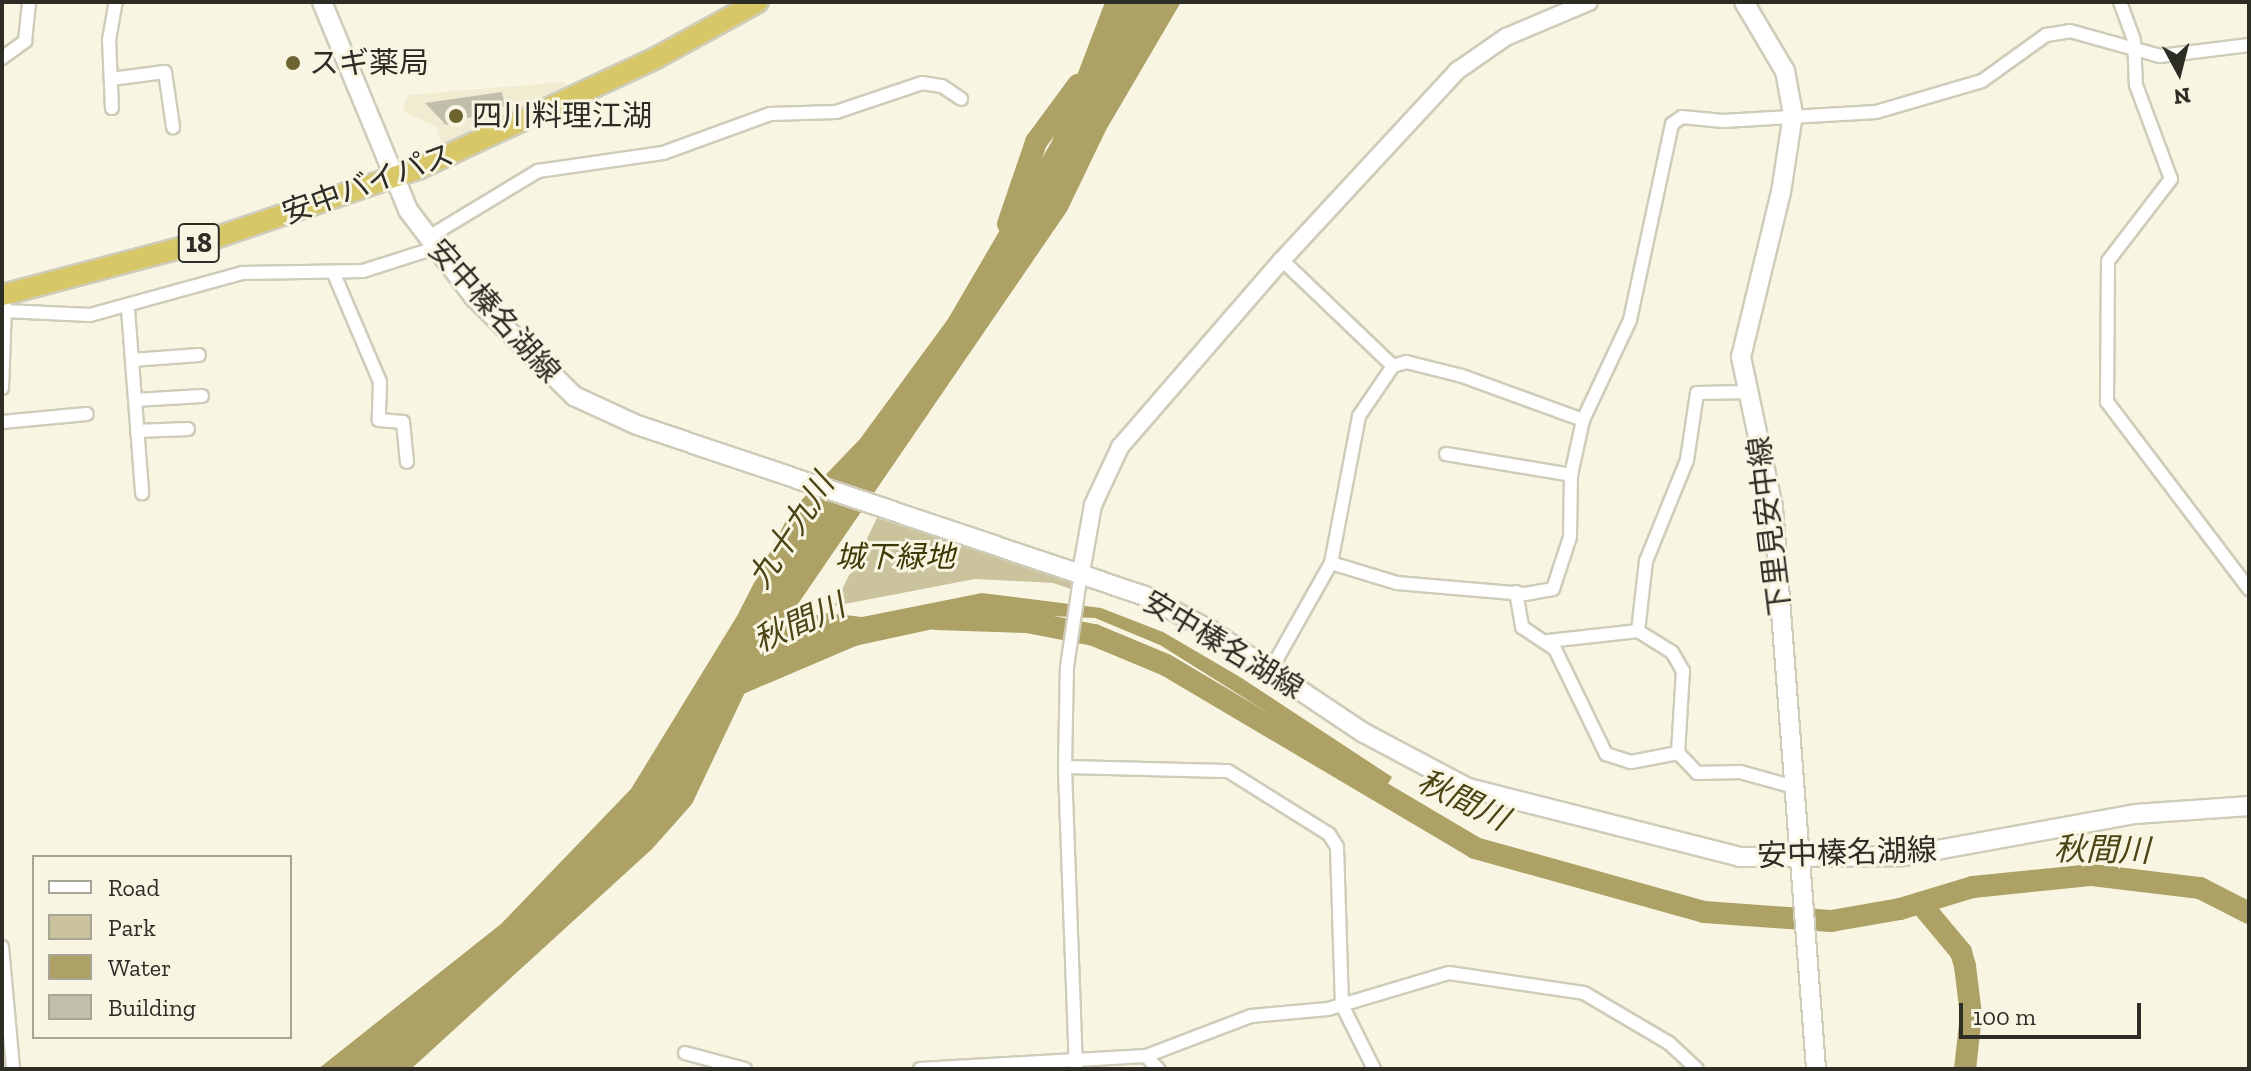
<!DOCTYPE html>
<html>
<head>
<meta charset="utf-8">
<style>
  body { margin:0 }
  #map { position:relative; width:2251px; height:1071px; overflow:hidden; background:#f8f5e2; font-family:"Zilla Slab","Noto Sans JP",serif }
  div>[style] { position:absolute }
  .built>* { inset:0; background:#f0ebd1 }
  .green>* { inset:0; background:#cac39e }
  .water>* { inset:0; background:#ada165 }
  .river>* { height:22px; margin:-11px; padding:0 11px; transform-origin:11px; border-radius:11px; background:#ada165 }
  .building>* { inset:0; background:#c1beac }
  .roads { filter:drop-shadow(2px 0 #cfccba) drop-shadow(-2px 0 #cfccba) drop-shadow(0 2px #cfccba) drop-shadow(0 -2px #cfccba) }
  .minor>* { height:12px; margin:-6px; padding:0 6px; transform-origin:6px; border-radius:6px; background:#fff }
  .tertiary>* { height:16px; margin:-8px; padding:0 8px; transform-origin:8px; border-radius:8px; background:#fff }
  .secondary>* { height:18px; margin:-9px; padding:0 9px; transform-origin:9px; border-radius:9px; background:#fff }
  .trunk>* { height:20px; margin:-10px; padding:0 10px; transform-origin:10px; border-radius:10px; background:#d8c766 }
  .dots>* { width:22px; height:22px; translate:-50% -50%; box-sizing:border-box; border:4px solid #f8f5e2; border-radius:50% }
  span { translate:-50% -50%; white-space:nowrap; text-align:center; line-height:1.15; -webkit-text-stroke:6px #f8f5e2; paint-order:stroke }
  .shield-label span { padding:2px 6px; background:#f8f5e2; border:2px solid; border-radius:6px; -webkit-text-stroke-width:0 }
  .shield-label { font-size:28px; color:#2d2c25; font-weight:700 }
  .poi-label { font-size:30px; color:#2d2c25 }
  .left { translate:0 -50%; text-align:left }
  .street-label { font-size:30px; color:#2d2c25 }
  .park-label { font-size:30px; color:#403805; font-style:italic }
  .water-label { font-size:32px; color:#4d4415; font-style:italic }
  .frame { position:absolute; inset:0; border:4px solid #2d2c25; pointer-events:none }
  .legend { position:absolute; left:32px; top:855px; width:260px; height:184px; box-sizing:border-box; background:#f8f5e2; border:2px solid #a7a596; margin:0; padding:10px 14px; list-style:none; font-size:24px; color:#2d2c25 }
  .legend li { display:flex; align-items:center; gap:16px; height:40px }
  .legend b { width:40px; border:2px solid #a7a596 }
  .north { position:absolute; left:2139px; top:32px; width:80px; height:80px; -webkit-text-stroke:6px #f8f5e2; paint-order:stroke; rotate:173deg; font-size:22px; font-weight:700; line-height:32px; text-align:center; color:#2d2c25 }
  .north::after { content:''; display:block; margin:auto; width:28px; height:36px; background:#2d2c25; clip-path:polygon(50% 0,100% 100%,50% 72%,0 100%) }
  .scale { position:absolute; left:1959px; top:1003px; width:182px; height:36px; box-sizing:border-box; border:4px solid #2d2c25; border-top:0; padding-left:10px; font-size:24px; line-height:28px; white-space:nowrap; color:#2d2c25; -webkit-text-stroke:6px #f8f5e2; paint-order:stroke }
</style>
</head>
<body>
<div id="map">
  <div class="built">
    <i style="clip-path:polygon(565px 82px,568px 92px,442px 146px,437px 127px,403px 111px,408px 95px)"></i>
  </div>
  <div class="green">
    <i style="clip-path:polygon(877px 518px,1075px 583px,1074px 590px,1053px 583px,975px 579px,834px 606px)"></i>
  </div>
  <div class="water">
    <i style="clip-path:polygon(1105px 2px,1181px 2px,1106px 130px,1067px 211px,787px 620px,828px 613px,862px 617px,982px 593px,1101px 608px,1163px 632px,1240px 677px,1392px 777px,1386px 787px,1160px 645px,1095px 618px,1003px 614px,757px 667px,692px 804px,652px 849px,411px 1069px,318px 1069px,501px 924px,631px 789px,737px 616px,791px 511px,860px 439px,948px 319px,1052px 141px)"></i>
  </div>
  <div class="river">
    <i style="left:1008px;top:224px;width:87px;rotate:-71.1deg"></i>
    <i style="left:1036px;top:142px;width:71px;rotate:-53.6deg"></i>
    <i style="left:936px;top:619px;width:91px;rotate:1.9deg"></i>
    <i style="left:1027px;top:622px;width:68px;rotate:11deg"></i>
    <i style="left:1094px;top:635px;width:78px;rotate:22.6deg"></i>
    <i style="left:1166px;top:665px;width:359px;rotate:30.6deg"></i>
    <i style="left:1475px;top:848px;width:238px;rotate:15.6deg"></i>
    <i style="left:1704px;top:912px;width:127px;rotate:4.1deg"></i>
    <i style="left:1831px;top:921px;width:70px;rotate:-9.9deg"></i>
    <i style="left:1900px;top:909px;width:76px;rotate:-16.8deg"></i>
    <i style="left:1973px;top:887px;width:120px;rotate:-5.8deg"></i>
    <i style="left:2092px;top:875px;width:109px;rotate:6.9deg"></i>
    <i style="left:2200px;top:888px;width:55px;rotate:27deg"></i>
    <i style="left:736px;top:685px;width:130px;rotate:-23deg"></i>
    <i style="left:1920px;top:903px;width:64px;rotate:50.1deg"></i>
    <i style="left:1961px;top:952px;width:15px;rotate:74deg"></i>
    <i style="left:1965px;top:966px;width:49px;rotate:83deg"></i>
    <i style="left:1971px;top:1015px;width:54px;rotate:96.3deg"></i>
  </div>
  <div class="building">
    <i style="clip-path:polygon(502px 92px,505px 106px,446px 125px,425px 103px)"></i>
  </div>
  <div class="roads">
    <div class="minor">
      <i style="left:2120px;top:2px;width:40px;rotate:69.8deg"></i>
      <i style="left:2134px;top:40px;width:45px;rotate:87.5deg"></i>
      <i style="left:2136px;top:85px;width:100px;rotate:69.6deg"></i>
      <i style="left:2171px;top:179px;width:103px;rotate:127.5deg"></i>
      <i style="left:2108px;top:261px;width:141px;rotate:90.4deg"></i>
      <i style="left:2107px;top:402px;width:235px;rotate:52.8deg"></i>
      <i style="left:2px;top:58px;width:29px;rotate:-36deg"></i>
      <i style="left:25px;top:41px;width:39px;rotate:-84deg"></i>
      <i style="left:111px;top:79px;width:54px;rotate:-7.4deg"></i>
      <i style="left:165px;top:72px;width:56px;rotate:81.7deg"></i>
      <i style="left:112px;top:108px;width:68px;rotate:-92.5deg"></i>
      <i style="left:109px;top:40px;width:39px;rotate:-80deg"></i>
      <i style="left:427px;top:238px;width:130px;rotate:-31.1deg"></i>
      <i style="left:538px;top:171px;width:126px;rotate:-8.2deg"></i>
      <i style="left:663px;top:153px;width:114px;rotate:-20deg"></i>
      <i style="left:770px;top:114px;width:66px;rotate:-1.7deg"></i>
      <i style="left:836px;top:112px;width:91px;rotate:-18.6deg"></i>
      <i style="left:922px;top:83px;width:20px;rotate:9deg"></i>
      <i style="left:942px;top:86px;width:23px;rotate:34deg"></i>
      <i style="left:1282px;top:260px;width:153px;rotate:43.7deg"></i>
      <i style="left:334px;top:274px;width:117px;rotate:66.9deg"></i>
      <i style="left:380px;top:382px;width:38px;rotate:92deg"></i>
      <i style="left:379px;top:420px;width:24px;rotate:5deg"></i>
      <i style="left:403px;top:422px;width:40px;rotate:84.3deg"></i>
      <i style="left:128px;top:309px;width:185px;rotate:85.6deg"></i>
      <i style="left:4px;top:311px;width:86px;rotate:2.7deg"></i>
      <i style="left:90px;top:315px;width:159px;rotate:-15.4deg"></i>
      <i style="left:243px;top:273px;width:120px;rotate:-1deg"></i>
      <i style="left:363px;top:271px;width:76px;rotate:-17.7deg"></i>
      <i style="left:132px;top:360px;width:67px;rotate:-4.3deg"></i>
      <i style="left:2px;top:388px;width:82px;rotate:-87.9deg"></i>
      <i style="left:1748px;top:392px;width:51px;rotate:178.9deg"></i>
      <i style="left:1697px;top:393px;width:68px;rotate:98.5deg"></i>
      <i style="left:1687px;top:460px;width:109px;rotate:112.1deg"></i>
      <i style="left:1646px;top:561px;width:70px;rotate:96.5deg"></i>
      <i style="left:1638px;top:631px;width:40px;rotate:32deg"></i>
      <i style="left:1672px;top:652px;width:22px;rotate:60deg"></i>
      <i style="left:1683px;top:671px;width:82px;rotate:93.5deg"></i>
      <i style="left:1678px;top:753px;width:28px;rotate:46deg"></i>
      <i style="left:1697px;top:773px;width:43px;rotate:-1.3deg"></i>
      <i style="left:1740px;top:772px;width:56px;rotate:15.5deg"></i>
      <i style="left:135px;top:400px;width:67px;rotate:-3.4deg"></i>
      <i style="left:2px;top:422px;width:85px;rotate:-5.4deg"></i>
      <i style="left:137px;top:431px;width:51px;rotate:-2.2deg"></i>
      <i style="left:1446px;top:454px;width:127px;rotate:9.5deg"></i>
      <i style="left:1331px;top:563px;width:69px;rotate:16.9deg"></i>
      <i style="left:1397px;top:583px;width:128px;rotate:4.9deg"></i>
      <i style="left:1525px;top:594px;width:28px;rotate:-10deg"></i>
      <i style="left:1553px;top:589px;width:55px;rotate:-71.9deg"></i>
      <i style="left:1570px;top:537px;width:62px;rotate:-89.1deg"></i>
      <i style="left:1571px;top:475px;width:56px;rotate:-77.7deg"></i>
      <i style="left:1583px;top:420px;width:110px;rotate:-64.8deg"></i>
      <i style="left:1630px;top:320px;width:200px;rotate:-77.9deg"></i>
      <i style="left:1672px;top:124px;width:12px;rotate:-35deg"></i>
      <i style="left:1682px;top:117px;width:41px;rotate:5.6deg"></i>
      <i style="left:1723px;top:121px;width:153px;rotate:-3.4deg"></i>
      <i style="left:1876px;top:112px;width:110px;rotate:-16.3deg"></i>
      <i style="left:1982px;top:81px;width:79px;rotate:-35.7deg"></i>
      <i style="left:2046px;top:35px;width:24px;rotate:-9deg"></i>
      <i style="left:2070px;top:31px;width:93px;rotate:15.5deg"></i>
      <i style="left:2160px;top:56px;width:90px;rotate:-7deg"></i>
      <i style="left:1516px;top:592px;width:36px;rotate:80deg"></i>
      <i style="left:1522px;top:627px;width:40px;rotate:34deg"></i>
      <i style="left:1555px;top:649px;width:117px;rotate:64.1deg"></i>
      <i style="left:1606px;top:754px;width:26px;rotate:18deg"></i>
      <i style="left:1631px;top:762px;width:48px;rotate:-10.8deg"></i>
      <i style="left:1548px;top:641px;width:91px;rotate:-6.3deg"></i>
      <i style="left:1270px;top:671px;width:124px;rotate:-60.5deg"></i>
      <i style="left:1331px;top:563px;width:150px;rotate:-79.2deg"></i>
      <i style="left:1359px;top:416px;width:60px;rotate:-55.8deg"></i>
      <i style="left:1393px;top:366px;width:14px;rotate:-17deg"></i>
      <i style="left:1406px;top:362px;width:58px;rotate:14deg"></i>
      <i style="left:1462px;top:376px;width:129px;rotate:20deg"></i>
      <i style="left:1065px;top:767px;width:163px;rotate:1.4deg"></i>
      <i style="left:1228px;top:771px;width:119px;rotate:32deg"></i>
      <i style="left:1329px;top:834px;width:15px;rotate:58deg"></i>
      <i style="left:1337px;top:847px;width:158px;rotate:88.2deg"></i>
      <i style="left:1342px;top:1005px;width:72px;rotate:63.4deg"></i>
      <i style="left:2px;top:947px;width:122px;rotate:84.8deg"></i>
      <i style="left:685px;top:1053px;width:62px;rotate:14.9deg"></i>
      <i style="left:1146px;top:1056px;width:18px;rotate:47deg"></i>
      <i style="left:920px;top:1069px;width:226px;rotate:-3.3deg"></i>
      <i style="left:1146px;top:1056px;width:112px;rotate:-20.9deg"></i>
      <i style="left:1251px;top:1016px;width:77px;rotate:-5.2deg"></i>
      <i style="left:1328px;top:1009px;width:126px;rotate:-16.6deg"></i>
      <i style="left:1449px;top:973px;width:136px;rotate:8.4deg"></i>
      <i style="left:1584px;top:993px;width:99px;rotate:30.5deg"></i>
      <i style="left:1669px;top:1043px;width:38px;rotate:43deg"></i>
      <i style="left:1076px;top:1069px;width:302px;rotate:-92.1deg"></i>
      <i style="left:1065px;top:767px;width:100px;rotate:-88.9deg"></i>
      <i style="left:1067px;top:667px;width:96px;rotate:-81.6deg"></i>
    </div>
    <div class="tertiary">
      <i style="left:1081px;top:572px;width:68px;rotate:-79.8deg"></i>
      <i style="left:1093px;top:505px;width:64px;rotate:-65deg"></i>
      <i style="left:1120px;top:447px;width:247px;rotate:-49.1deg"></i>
      <i style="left:1282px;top:260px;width:258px;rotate:-47.2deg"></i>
      <i style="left:1457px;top:71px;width:60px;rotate:-34.8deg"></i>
      <i style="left:1506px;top:37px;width:90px;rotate:-22.9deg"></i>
    </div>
    <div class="secondary">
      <i style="left:322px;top:2px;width:225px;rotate:67.5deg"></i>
      <i style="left:408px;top:210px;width:109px;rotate:52.8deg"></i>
      <i style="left:474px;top:297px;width:141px;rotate:44.7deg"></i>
      <i style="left:574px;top:396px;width:69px;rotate:24.7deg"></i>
      <i style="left:637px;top:425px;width:536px;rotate:18.6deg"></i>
      <i style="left:1145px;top:596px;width:73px;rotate:27.6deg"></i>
      <i style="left:1210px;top:630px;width:185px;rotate:33.8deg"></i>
      <i style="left:1364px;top:733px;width:118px;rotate:27.9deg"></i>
      <i style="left:1468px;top:788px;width:281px;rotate:14.2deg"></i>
      <i style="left:1740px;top:857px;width:164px;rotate:-0.3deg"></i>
      <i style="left:1904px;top:856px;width:235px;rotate:-10.3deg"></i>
      <i style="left:2135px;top:814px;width:114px;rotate:-4deg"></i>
      <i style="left:1744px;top:2px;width:80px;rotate:59.3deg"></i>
      <i style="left:1785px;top:71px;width:44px;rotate:79.5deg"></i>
      <i style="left:1793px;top:114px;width:79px;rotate:98.7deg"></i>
      <i style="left:1781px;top:192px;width:170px;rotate:103.6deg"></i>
      <i style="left:1741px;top:357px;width:153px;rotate:78deg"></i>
      <i style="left:1773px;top:507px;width:564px;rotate:85.62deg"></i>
    </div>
    <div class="trunk">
      <i style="left:2px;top:295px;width:208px;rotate:-14.8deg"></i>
      <i style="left:203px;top:242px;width:227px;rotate:-18.8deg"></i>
      <i style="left:418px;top:169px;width:263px;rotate:-25deg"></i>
      <i style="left:656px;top:58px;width:116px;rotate:-28.8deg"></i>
    </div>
  </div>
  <div class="dots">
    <i style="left:293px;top:63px;background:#6e6431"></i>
    <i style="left:456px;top:116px;background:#6e6431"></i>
  </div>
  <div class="shield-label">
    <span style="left:199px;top:243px">18</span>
  </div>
  <div class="poi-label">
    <span class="left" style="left:309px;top:63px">スギ薬局</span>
    <span class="left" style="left:472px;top:116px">四川料理江湖</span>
  </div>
  <div class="street-label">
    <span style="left:368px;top:184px;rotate:-20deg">安中バイパス</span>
    <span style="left:494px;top:311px;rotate:48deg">安中榛名湖線</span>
    <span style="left:1770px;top:526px;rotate:-97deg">下里見安中線</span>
    <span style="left:1223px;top:645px;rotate:31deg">安中榛名湖線</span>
    <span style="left:1847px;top:853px;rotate:-2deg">安中榛名湖線</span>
  </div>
  <div class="park-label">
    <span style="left:895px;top:557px">城下緑地</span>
  </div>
  <div class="water-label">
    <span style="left:791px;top:531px;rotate:-57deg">九十九川</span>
    <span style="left:799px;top:623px;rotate:-24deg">秋間川</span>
    <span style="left:1463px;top:800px;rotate:26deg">秋間川</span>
    <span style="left:2102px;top:850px;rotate:1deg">秋間川</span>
  </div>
  <div class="frame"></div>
  <ul class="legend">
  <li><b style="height:10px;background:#fff"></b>Road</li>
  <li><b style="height:22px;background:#cac39e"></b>Park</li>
  <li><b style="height:22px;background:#ada165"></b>Water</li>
  <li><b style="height:22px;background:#c1beac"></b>Building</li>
  </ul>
  <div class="north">N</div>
  <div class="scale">100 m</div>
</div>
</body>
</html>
